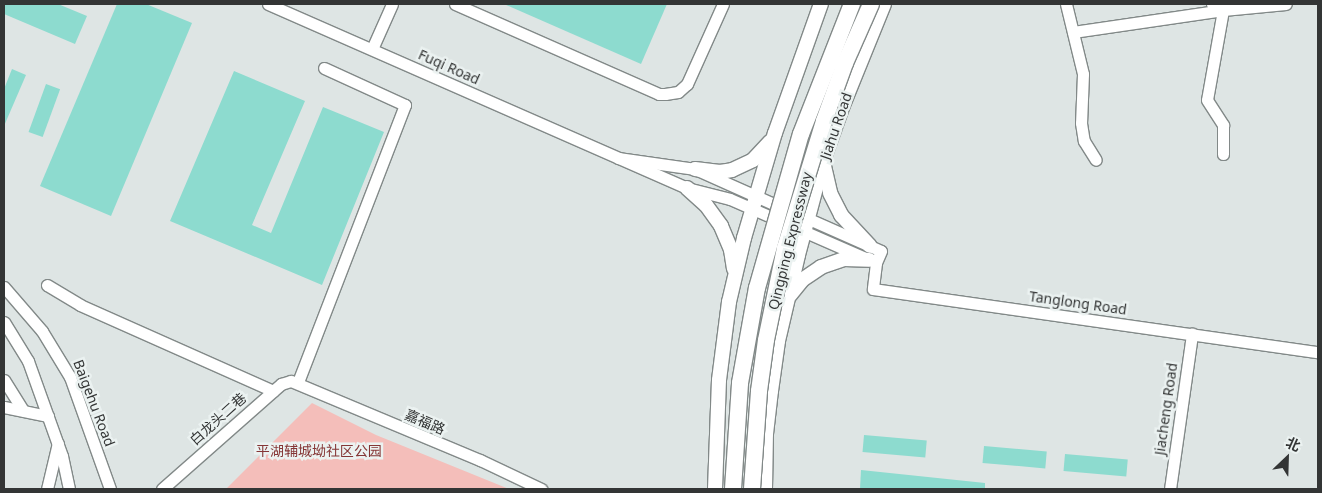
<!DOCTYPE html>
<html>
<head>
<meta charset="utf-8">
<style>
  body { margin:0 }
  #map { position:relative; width:1322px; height:493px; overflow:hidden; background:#dee5e4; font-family:"Noto Sans","Noto Sans SC",sans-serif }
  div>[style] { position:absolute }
  .green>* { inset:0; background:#f4beba }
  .building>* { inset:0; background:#8ddbcf; transform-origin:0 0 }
  .roads { filter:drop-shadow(1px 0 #828988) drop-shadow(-1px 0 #828988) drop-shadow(0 1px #828988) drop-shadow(0 -1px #828988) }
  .minor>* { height:11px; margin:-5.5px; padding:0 5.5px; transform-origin:5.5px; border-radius:5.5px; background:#fff }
  .major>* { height:14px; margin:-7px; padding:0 7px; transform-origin:7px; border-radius:7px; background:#fff }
  .bridges { filter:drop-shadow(1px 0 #828988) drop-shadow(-1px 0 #828988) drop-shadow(0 1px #828988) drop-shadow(0 -1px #828988) }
  .highway-bridge>* { height:16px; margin:-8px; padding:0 8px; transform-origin:8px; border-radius:8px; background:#fff }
  span { translate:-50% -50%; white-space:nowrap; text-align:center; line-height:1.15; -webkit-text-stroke:5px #ebf2f1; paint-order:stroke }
  .street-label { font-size:14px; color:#333535 }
  .park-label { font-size:14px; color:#853636 }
  .frame { position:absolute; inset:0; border:5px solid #333535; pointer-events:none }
  .north { position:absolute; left:1262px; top:433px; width:50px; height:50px; -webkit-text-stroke:4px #ebf2f1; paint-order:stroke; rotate:24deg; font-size:14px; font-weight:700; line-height:20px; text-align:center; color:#333535 }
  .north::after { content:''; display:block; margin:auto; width:18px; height:22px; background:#333535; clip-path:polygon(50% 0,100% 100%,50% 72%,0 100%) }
</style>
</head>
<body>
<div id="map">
  <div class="green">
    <i style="clip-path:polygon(312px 403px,376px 435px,509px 489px,226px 489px)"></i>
  </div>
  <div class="building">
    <i style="clip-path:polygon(4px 4px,58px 4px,87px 16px,75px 44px,4px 14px)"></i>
    <i style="clip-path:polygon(117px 4px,146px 4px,192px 23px,111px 216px,40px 186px)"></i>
    <i style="clip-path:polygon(504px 4px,667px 4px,641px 64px)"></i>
    <i style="clip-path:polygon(12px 69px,26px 75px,4px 126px,4px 89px)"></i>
    <i style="clip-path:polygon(234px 71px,305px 101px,252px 225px,271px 233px,323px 107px,384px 132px,322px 285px,170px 221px)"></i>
    <i style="left:46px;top:84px;width:15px;height:51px;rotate:20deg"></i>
    <i style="left:864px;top:435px;width:63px;height:17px;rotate:5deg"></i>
    <i style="left:984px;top:446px;width:63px;height:17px;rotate:5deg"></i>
    <i style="left:1065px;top:454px;width:63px;height:17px;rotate:5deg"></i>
    <i style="clip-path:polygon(861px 470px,985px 483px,985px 489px,860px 489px)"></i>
  </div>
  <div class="roads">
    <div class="minor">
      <i style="left:268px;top:4px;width:458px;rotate:23.7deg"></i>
      <i style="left:687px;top:188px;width:44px;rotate:14.3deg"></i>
      <i style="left:730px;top:199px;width:147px;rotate:23.6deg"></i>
      <i style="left:455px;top:4px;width:223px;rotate:23.8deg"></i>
      <i style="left:659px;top:94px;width:6px"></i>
      <i style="left:665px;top:94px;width:13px;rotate:-9deg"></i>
      <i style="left:678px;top:92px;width:12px;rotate:-42deg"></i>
      <i style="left:687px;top:84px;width:88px;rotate:-65.8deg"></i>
      <i style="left:1066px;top:4px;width:72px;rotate:76.3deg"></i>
      <i style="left:1083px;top:74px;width:49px;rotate:92.3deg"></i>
      <i style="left:1081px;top:123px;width:18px;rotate:81deg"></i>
      <i style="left:1084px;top:141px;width:22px;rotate:58deg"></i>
      <i style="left:1212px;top:4px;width:13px;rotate:29deg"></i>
      <i style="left:1223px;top:10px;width:63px;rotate:-5.4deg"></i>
      <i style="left:1073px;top:32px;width:152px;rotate:-8.3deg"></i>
      <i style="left:1223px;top:10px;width:91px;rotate:100.1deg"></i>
      <i style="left:1207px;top:100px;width:30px;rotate:57deg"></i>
      <i style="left:1223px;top:125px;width:29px;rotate:90deg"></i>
      <i style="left:372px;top:49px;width:49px;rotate:-66deg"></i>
      <i style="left:618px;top:158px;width:78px;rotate:8.1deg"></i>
      <i style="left:695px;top:169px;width:98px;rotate:24deg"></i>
      <i style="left:802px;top:216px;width:86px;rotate:23.9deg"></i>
      <i style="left:881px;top:251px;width:13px;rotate:113deg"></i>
      <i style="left:876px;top:263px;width:26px;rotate:97deg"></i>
      <i style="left:873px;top:289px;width:449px;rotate:8.1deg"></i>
      <i style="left:47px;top:285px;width:39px;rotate:31deg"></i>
      <i style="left:80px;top:305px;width:211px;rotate:24deg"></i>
      <i style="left:4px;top:287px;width:58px;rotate:49.2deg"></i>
      <i style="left:42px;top:331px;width:54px;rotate:58.7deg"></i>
      <i style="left:70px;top:377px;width:119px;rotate:70.3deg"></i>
      <i style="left:4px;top:322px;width:46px;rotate:58.4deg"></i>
      <i style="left:28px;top:361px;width:101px;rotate:70.3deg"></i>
      <i style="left:62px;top:456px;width:34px;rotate:78deg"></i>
      <i style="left:4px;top:380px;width:36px;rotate:58deg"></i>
      <i style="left:298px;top:382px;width:297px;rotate:-68.9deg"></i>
      <i style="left:405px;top:105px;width:89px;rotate:-155.4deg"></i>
      <i style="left:4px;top:407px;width:45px;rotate:11.6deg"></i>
      <i style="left:47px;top:489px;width:47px;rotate:-76.6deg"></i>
      <i style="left:162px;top:489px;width:148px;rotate:-41.4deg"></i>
      <i style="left:273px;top:391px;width:11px;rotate:-41deg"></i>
      <i style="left:281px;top:384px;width:10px;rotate:-17deg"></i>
      <i style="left:291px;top:381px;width:205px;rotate:22.7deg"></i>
      <i style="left:480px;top:460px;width:68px;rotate:25.4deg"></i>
      <i style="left:1170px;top:489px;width:157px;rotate:-81.9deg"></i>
    </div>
    <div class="major">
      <i style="left:824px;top:166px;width:28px;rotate:77deg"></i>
      <i style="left:830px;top:193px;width:25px;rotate:63deg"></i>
      <i style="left:841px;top:215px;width:42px;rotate:46.9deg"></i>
      <i style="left:695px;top:169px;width:25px;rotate:7deg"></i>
      <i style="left:720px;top:172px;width:12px;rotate:-9deg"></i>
      <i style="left:732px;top:170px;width:23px;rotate:-25deg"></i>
      <i style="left:753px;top:160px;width:25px;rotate:-47deg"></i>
      <i style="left:687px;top:188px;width:25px;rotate:42deg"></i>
      <i style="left:706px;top:205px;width:26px;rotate:54deg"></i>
      <i style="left:721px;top:226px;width:26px;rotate:67deg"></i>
      <i style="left:731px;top:250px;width:19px;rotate:81deg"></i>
      <i style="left:790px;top:295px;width:19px;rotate:-51deg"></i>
      <i style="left:802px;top:280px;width:23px;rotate:-34deg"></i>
      <i style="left:821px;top:267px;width:24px;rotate:-19deg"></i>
      <i style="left:844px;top:259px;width:25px;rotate:2deg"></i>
      <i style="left:715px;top:489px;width:109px;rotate:-87.9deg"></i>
      <i style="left:719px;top:380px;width:79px;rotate:-82.7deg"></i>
      <i style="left:729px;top:302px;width:66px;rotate:-76.8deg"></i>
      <i style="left:744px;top:238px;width:109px;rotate:-73.6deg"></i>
      <i style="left:775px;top:133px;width:137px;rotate:-70.4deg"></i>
      <i style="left:765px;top:489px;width:55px;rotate:-89deg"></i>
      <i style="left:766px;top:434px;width:43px;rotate:-83.4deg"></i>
      <i style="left:771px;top:391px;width:50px;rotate:-82deg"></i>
      <i style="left:778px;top:341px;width:88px;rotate:-76.9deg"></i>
      <i style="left:798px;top:255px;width:100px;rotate:-75deg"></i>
      <i style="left:824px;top:158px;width:56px;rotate:-70.3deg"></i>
      <i style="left:843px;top:105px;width:109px;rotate:-67.9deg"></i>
    </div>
  </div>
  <div class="bridges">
    <div class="highway-bridge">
      <i style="left:733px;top:489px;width:106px;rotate:-86.2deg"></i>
      <i style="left:740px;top:383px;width:97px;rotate:-79.9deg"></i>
      <i style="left:757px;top:288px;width:160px;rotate:-74.1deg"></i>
      <i style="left:801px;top:134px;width:140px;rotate:-68.6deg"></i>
      <i style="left:752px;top:489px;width:98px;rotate:-85.9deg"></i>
      <i style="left:759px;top:391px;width:51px;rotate:-82.2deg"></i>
      <i style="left:766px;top:340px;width:94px;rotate:-78.3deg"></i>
      <i style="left:785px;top:248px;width:133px;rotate:-72.9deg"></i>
      <i style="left:824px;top:121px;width:62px;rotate:-70.1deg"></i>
      <i style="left:845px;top:63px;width:64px;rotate:-66.2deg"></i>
    </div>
  </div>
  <div class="street-label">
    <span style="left:449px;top:67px;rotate:24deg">Fuqi Road</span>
    <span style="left:836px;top:126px;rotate:-71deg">Jiahu Road</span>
    <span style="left:790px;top:241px;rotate:-76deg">Qingping Expressway</span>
    <span style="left:1078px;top:303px;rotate:8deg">Tanglong Road</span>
    <span style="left:94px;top:403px;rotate:69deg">Baigehu Road</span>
    <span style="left:1166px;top:409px;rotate:-82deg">Jiacheng Road</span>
    <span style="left:218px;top:419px;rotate:-42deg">白龙头二巷</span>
    <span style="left:425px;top:422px;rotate:23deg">嘉福路</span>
  </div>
  <div class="park-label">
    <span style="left:319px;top:451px">平湖辅城坳社区公园</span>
  </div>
  <div class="frame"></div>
  <div class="north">北</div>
</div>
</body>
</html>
